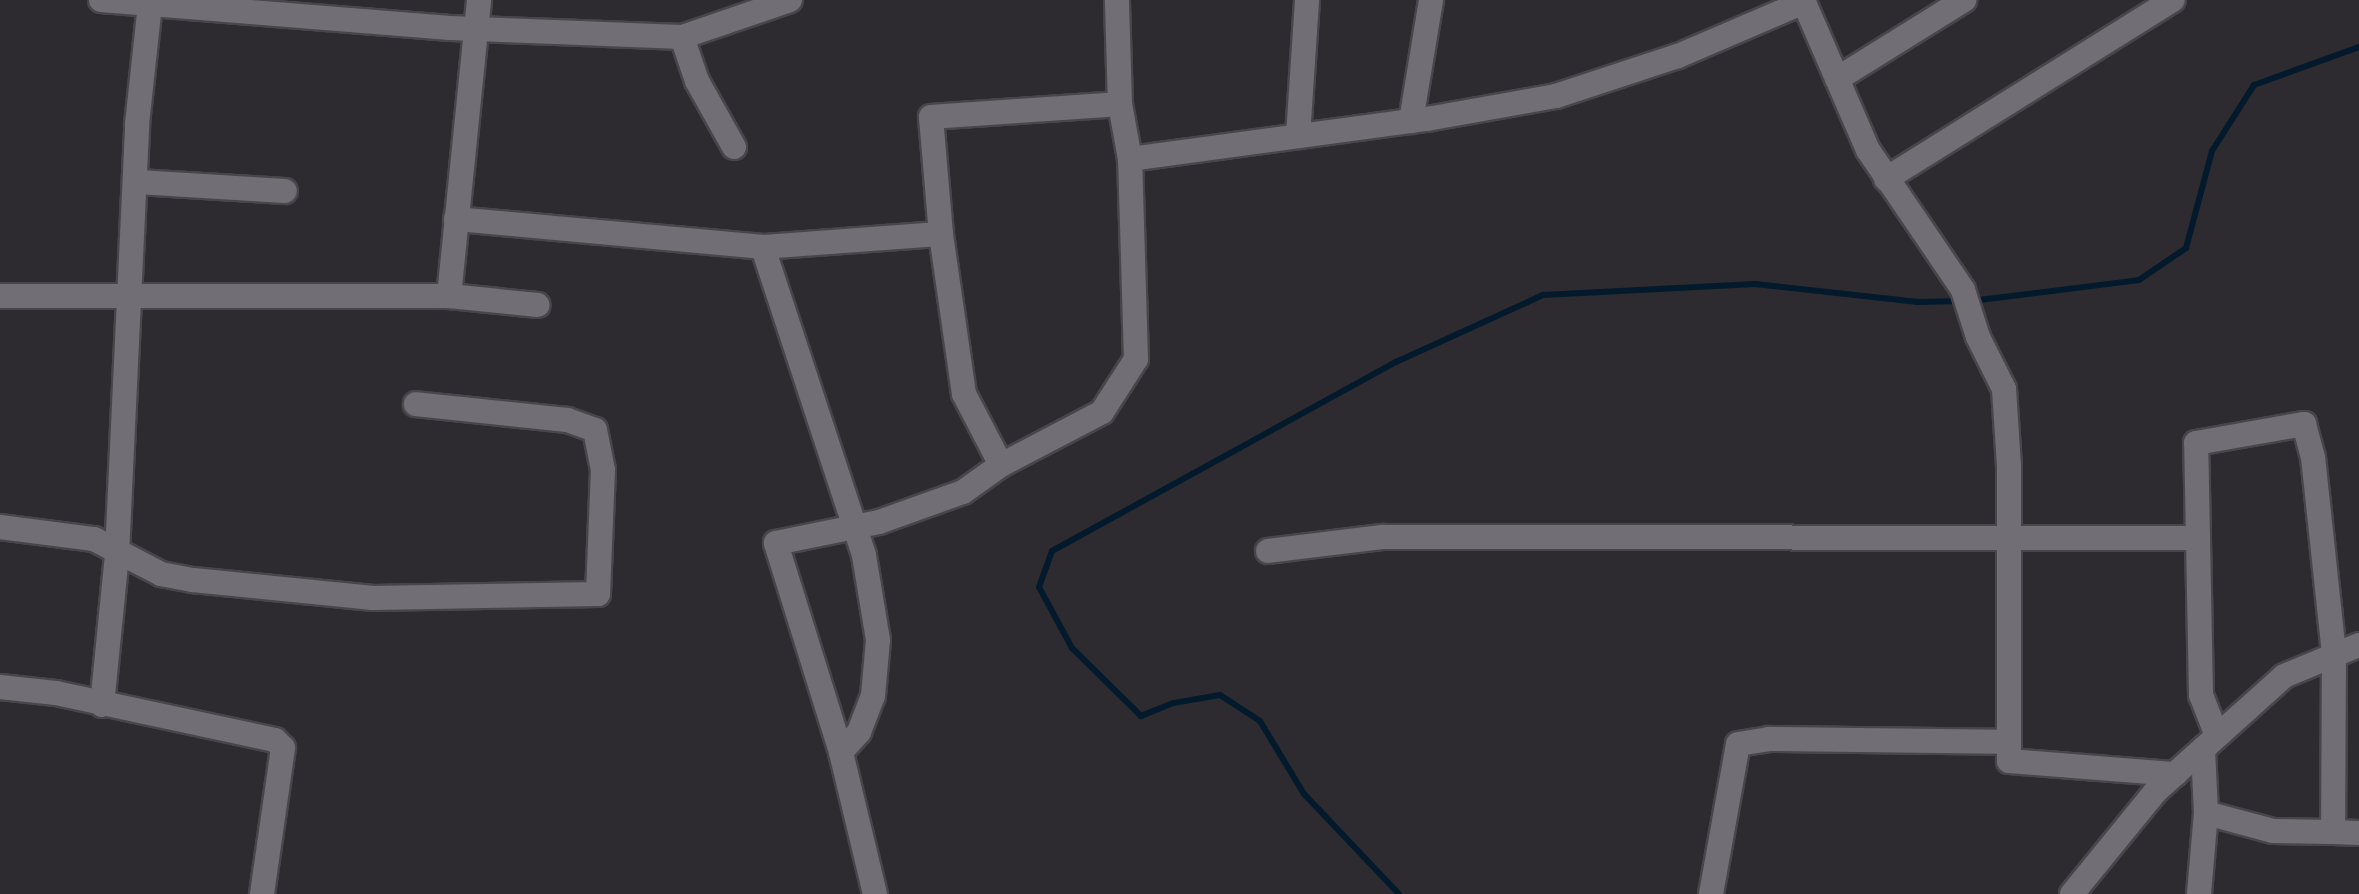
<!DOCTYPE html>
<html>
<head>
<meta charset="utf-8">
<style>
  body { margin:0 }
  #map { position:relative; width:2359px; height:894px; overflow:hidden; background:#2d2b2f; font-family:"Alegreya Sans",sans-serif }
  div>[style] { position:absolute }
  .stream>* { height:6px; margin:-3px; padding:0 3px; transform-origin:3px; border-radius:3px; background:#021a2c }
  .roads { filter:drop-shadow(2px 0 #48464b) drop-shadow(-2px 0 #48464b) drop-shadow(0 2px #48464b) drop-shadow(0 -2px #48464b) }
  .minor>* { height:24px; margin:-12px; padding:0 12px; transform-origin:12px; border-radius:12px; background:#716f75 }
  span { translate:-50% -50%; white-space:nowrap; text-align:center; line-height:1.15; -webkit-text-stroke:6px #232126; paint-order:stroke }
</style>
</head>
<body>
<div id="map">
  <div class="stream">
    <i style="left:1971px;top:301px;width:169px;rotate:-7.1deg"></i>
    <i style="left:2139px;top:280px;width:57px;rotate:-34.2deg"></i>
    <i style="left:2186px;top:248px;width:100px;rotate:-75deg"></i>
    <i style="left:2212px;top:151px;width:78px;rotate:-57.5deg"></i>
    <i style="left:2254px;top:85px;width:112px;rotate:-19.9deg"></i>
    <i style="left:1399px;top:894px;width:138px;rotate:-133.5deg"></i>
    <i style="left:1304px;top:794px;width:85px;rotate:-121.1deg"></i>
    <i style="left:1260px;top:721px;width:48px;rotate:-147deg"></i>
    <i style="left:1220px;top:695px;width:48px;rotate:170.3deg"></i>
    <i style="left:1173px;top:703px;width:35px;rotate:158deg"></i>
    <i style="left:1141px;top:716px;width:97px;rotate:-135.4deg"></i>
    <i style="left:1072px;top:648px;width:69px;rotate:-118.4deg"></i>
    <i style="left:1039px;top:587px;width:38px;rotate:-70deg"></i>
    <i style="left:1052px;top:551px;width:393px;rotate:-28.8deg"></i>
    <i style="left:1396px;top:362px;width:162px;rotate:-24.5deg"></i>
    <i style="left:1543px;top:295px;width:212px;rotate:-3deg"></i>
    <i style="left:1755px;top:284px;width:164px;rotate:6.3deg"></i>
    <i style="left:1918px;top:302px;width:42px;rotate:-1.4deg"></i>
  </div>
  <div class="roads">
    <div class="minor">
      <i style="left:101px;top:0;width:350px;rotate:4.6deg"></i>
      <i style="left:450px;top:28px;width:232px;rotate:2.2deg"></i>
      <i style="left:1803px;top:0;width:163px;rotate:66.6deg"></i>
      <i style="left:1868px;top:150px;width:169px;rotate:55.8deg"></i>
      <i style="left:1963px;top:290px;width:49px;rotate:72.3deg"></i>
      <i style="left:1978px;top:337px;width:58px;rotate:63.4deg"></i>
      <i style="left:2004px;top:389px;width:78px;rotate:86.3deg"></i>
      <i style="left:2009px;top:467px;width:294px;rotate:90deg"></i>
      <i style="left:2009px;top:761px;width:167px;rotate:4.5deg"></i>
      <i style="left:1837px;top:79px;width:150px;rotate:-31.9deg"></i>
      <i style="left:1411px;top:121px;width:123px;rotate:-80.6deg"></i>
      <i style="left:1298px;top:136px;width:136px;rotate:-86.2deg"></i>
      <i style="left:734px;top:147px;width:76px;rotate:-119.3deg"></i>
      <i style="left:697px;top:81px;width:46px;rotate:-108.8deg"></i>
      <i style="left:682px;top:37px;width:114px;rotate:-18.9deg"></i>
      <i style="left:1130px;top:159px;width:300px;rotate:-7.7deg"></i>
      <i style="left:1427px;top:119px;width:131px;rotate:-10.1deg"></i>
      <i style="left:1556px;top:96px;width:128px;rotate:-18.2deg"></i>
      <i style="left:1678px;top:56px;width:137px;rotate:-23.2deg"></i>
      <i style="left:1886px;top:179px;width:338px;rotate:-32deg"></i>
      <i style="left:138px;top:182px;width:147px;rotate:3.5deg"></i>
      <i style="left:456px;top:219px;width:308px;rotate:5.2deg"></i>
      <i style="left:0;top:296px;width:449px"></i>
      <i style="left:449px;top:296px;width:89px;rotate:5.8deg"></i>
      <i style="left:449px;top:296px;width:298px;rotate:-84.2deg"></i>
      <i style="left:1001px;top:465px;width:80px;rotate:-117.5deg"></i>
      <i style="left:964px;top:394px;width:162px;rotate:-98.2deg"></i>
      <i style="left:941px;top:234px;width:117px;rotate:-94.9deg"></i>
      <i style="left:931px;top:117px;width:189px;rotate:-3.9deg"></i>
      <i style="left:0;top:527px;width:95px;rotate:7.3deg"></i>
      <i style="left:94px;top:539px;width:76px;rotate:27.6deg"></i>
      <i style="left:161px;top:574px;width:33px;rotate:11deg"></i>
      <i style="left:193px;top:580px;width:181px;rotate:5.7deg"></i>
      <i style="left:373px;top:598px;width:225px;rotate:-1deg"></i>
      <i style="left:598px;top:594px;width:124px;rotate:-87.7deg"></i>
      <i style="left:603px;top:470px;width:41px;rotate:-101.3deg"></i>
      <i style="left:595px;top:430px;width:30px;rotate:-160deg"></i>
      <i style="left:567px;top:420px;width:152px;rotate:-174deg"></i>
      <i style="left:1268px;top:551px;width:115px;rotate:-7deg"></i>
      <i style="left:1382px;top:537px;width:816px;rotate:0.07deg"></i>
      <i style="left:0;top:687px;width:56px;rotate:6.1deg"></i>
      <i style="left:56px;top:693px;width:224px;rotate:12.1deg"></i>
      <i style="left:275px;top:740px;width:11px;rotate:45deg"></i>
      <i style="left:283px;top:748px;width:148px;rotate:98.2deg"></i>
      <i style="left:102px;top:705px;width:152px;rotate:-84.3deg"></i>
      <i style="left:117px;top:554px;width:430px;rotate:-87.3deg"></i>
      <i style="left:137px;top:124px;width:120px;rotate:-83.8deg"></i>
      <i style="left:2217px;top:736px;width:44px;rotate:-111.3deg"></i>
      <i style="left:2201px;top:695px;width:252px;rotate:-91.1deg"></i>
      <i style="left:2196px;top:443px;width:110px;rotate:-10deg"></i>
      <i style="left:2304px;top:424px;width:34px;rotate:75deg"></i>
      <i style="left:2313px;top:457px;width:197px;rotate:83.9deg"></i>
      <i style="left:2334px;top:653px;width:179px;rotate:90.3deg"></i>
      <i style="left:2333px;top:832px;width:26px;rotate:2deg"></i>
      <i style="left:841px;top:752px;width:27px;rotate:-48deg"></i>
      <i style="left:859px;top:732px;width:39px;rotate:-69deg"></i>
      <i style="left:873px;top:696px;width:56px;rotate:-84.9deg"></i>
      <i style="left:878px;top:640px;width:86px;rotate:-99.4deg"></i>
      <i style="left:864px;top:555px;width:324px;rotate:-108.2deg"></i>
      <i style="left:763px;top:247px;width:178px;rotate:-4.2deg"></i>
      <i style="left:2206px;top:813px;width:69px;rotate:15deg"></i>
      <i style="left:2273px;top:831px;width:60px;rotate:1deg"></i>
      <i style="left:875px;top:894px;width:146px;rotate:-103.5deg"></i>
      <i style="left:841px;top:752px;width:219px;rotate:-107.3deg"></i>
      <i style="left:776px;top:543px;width:105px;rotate:-11.5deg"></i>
      <i style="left:879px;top:522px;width:89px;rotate:-19.7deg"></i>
      <i style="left:963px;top:492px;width:47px;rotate:-35.4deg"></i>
      <i style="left:1001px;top:465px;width:114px;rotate:-27.7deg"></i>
      <i style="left:1102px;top:412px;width:63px;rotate:-57.3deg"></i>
      <i style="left:1136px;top:359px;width:200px;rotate:-91.7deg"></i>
      <i style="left:1130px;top:159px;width:56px;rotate:-100.3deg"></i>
      <i style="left:1120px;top:104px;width:104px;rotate:-91.7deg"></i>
      <i style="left:1711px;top:894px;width:152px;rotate:-79.8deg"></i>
      <i style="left:1738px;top:744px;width:30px;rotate:-9deg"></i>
      <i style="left:1768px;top:739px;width:241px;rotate:0.7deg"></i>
      <i style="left:2072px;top:894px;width:133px;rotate:-50.8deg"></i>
      <i style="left:2156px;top:791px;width:172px;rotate:-41.9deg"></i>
      <i style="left:2284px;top:676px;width:81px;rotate:-22.5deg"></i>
      <i style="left:2199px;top:894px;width:81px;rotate:-85.1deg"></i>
      <i style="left:2206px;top:813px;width:64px;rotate:-92.7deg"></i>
    </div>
  </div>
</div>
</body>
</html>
